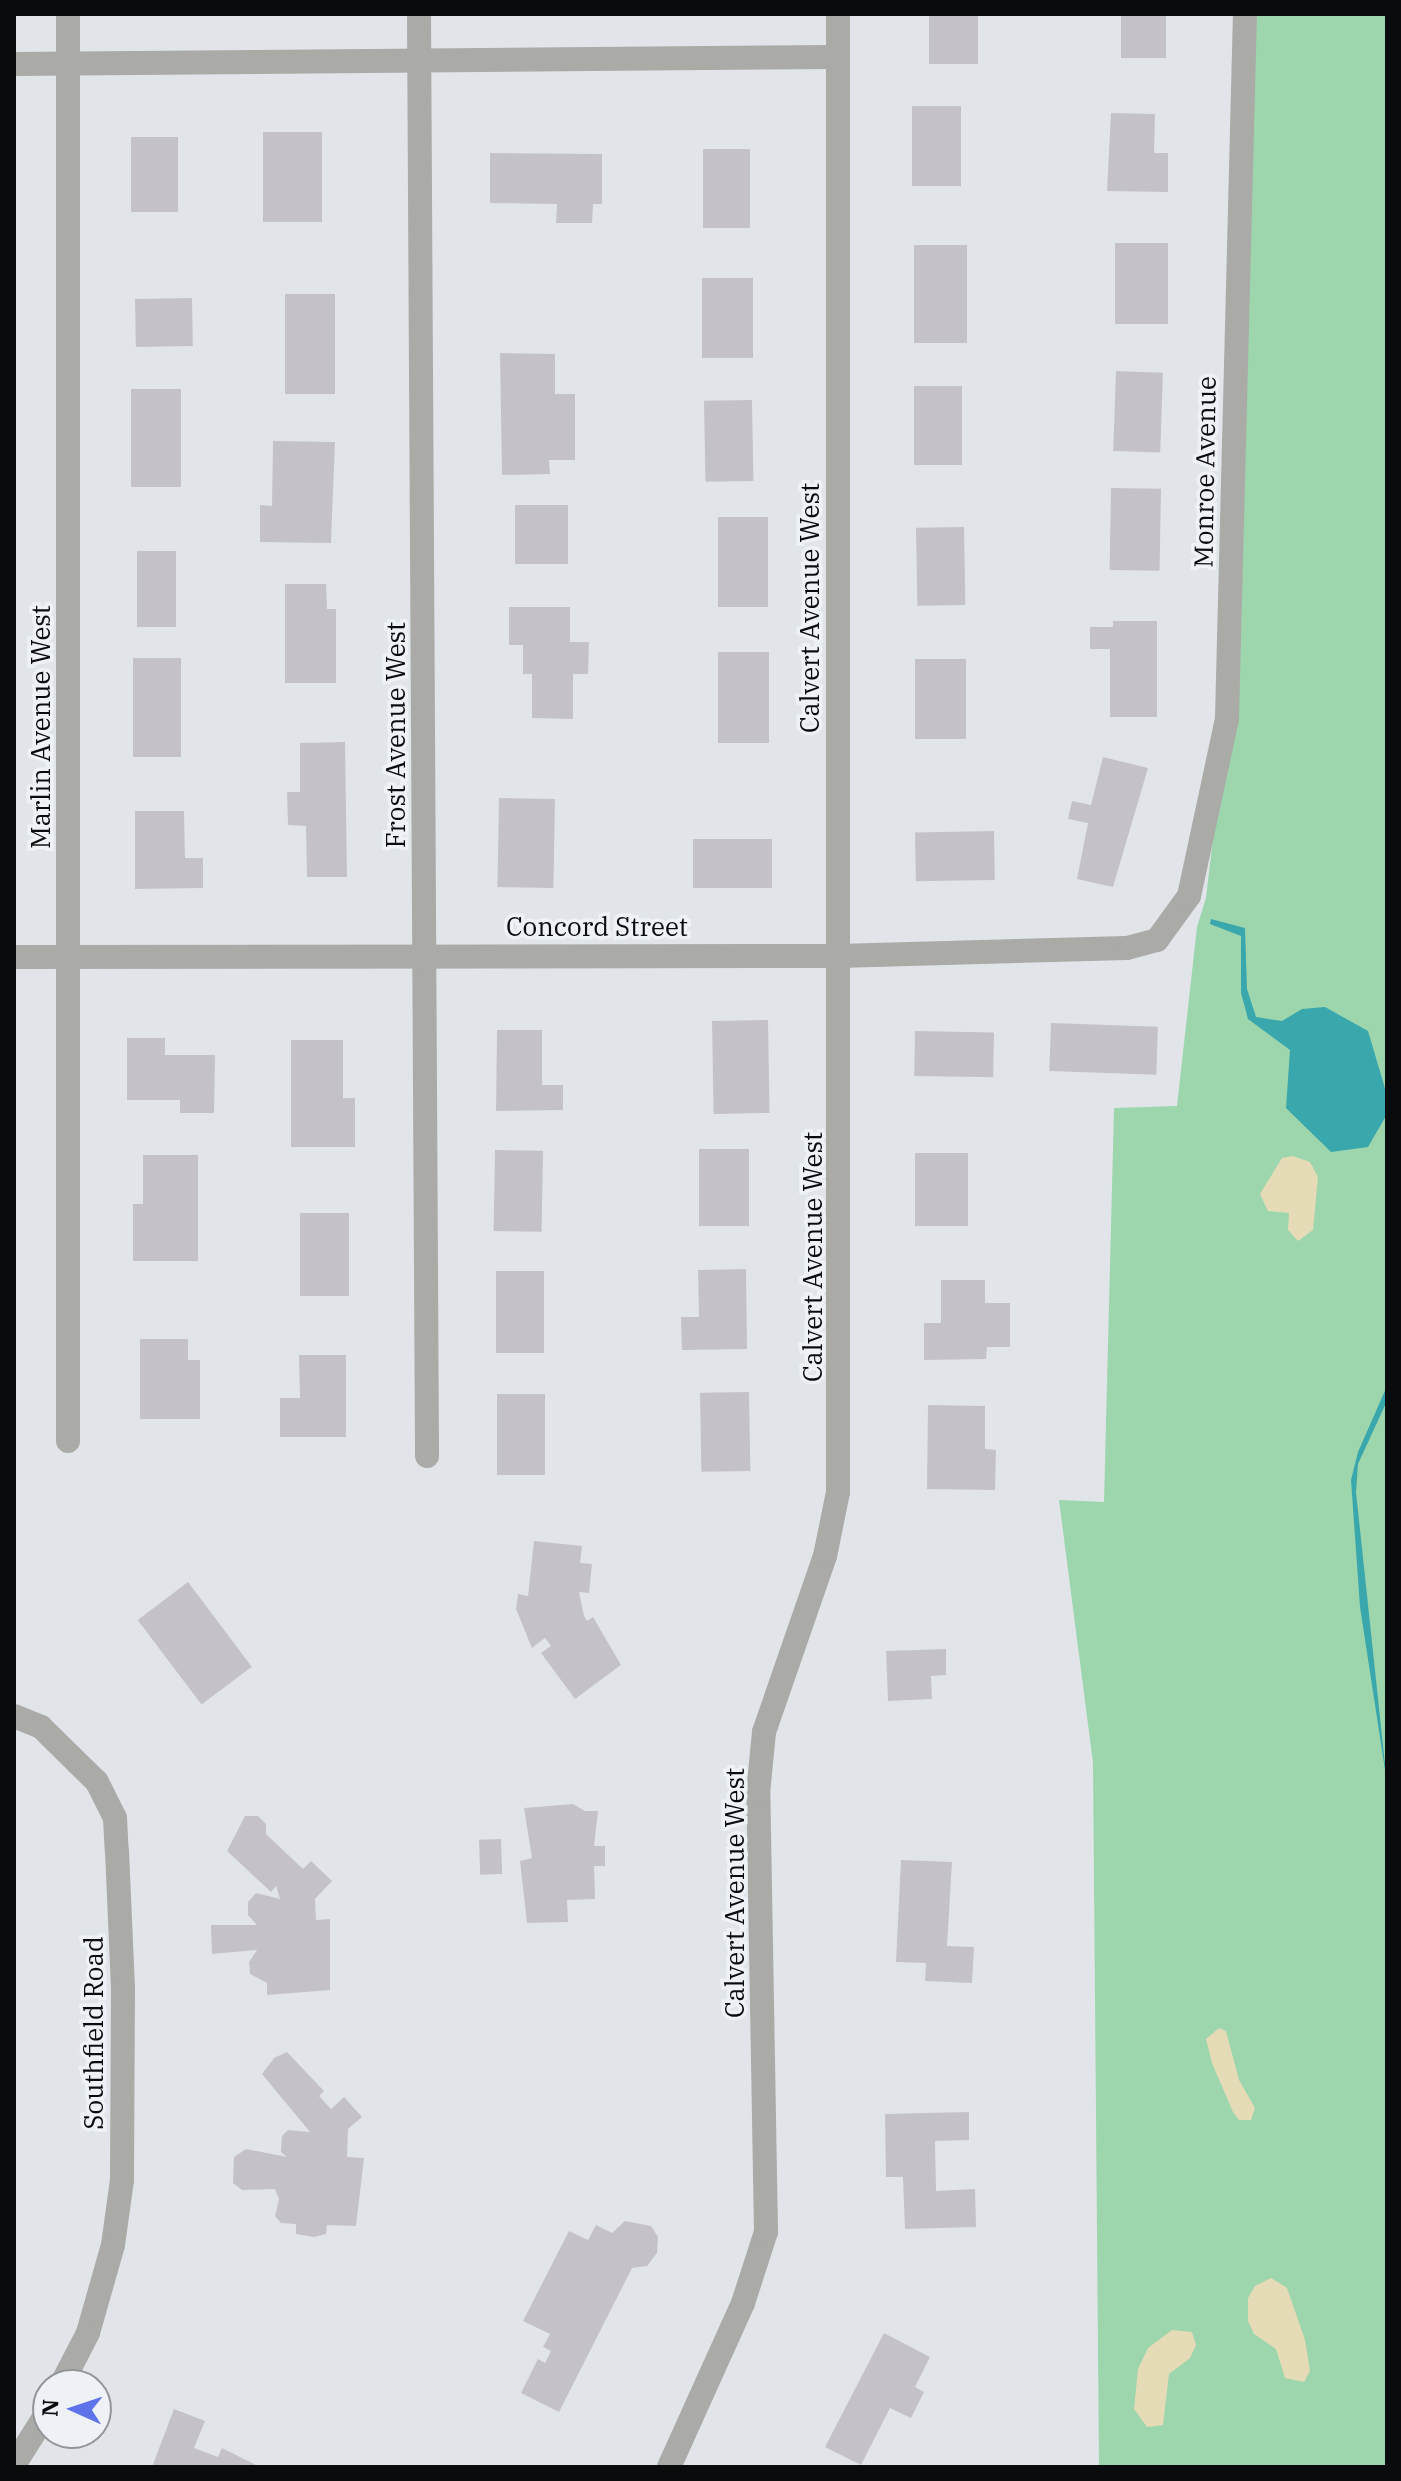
<!DOCTYPE html>
<html>
<head>
<meta charset="utf-8">
<style>
  body { margin:0 }
  #map { position:relative; width:1401px; height:2481px; overflow:hidden; background:#e1e5ea; font-family:"IBM Plex Serif",serif }
  div>[style] { position:absolute }
  .green>* { inset:0; background:#9dd6ad }
  .sand>* { inset:0; background:#e5dbb6 }
  .water>* { inset:0; background:#3aa7ac }
  .building>* { inset:0; background:#c4c2c8; transform-origin:0 0 }
  .street>* { height:24px; margin:-12px; padding:0 12px; transform-origin:12px; border-radius:12px; background:#aaaaa7 }
  span { translate:-50% -50%; white-space:nowrap; text-align:center; line-height:1.15; -webkit-text-stroke:7px #eef2f7; paint-order:stroke }
  .street-label { font-size:26px; color:#0a0b0d }
  .frame { position:absolute; inset:0; border:16px solid #0a0b0d; pointer-events:none }
  .north { position:absolute; left:32px; top:2369px; width:80px; height:80px; box-sizing:border-box; background:#eef2f7; border:2px solid #939699; border-radius:50%; rotate:273deg; font-size:22px; font-weight:700; line-height:32px; text-align:center; color:#0a0b0d }
  .north::after { content:''; display:block; margin:auto; width:28px; height:36px; background:#5e72e9; clip-path:polygon(50% 0,100% 100%,50% 72%,0 100%) }
</style>
</head>
<body>
<div id="map">
  <div class="green">
    <i style="clip-path:polygon(1245px 14px,1387px 14px,1387px 2467px,1099px 2467px,1093px 1763px,1059px 1500px,1104px 1502px,1114px 1108px,1177px 1106px,1197px 927px,1206px 898px,1227px 718px)"></i>
  </div>
  <div class="sand">
    <i style="clip-path:polygon(1293px 1156px,1310px 1162px,1318px 1177px,1313px 1230px,1298px 1241px,1288px 1230px,1289px 1213px,1268px 1211px,1260px 1194px,1282px 1158px)"></i>
    <i style="clip-path:polygon(1219px 2028px,1226px 2031px,1239px 2080px,1255px 2108px,1251px 2120px,1239px 2120px,1233px 2112px,1212px 2063px,1206px 2039px)"></i>
    <i style="clip-path:polygon(1271px 2278px,1287px 2288px,1305px 2340px,1310px 2371px,1304px 2382px,1285px 2378px,1276px 2349px,1254px 2334px,1248px 2321px,1248px 2298px,1255px 2286px)"></i>
    <i style="clip-path:polygon(1172px 2330px,1192px 2332px,1196px 2345px,1190px 2358px,1169px 2374px,1163px 2425px,1147px 2427px,1134px 2409px,1138px 2369px,1148px 2348px)"></i>
  </div>
  <div class="water">
    <i style="clip-path:polygon(1211px 919px,1245px 928px,1247px 989px,1256px 1017px,1282px 1021px,1302px 1009px,1325px 1007px,1368px 1031px,1387px 1095px,1386px 1116px,1368px 1147px,1331px 1152px,1286px 1108px,1290px 1050px,1248px 1019px,1241px 993px,1241px 936px,1210px 924px)"></i>
    <i style="clip-path:polygon(1387px 1386px,1387px 1401px,1358px 1464px,1356px 1492px,1387px 1783px,1360px 1607px,1351px 1480px,1358px 1452px)"></i>
  </div>
  <div class="building">
    <i style="left:929px;top:14px;width:49px;height:50px"></i>
    <i style="left:1121px;top:14px;width:45px;height:44px"></i>
    <i style="left:961px;top:106px;width:80px;height:49px;rotate:90deg"></i>
    <i style="clip-path:polygon(1111px 113px,1155px 114px,1154px 153px,1168px 153px,1168px 192px,1107px 191px)"></i>
    <i style="left:263px;top:132px;width:59px;height:90px"></i>
    <i style="left:131px;top:137px;width:47px;height:75px"></i>
    <i style="left:703px;top:149px;width:47px;height:79px"></i>
    <i style="clip-path:polygon(490px 153px,602px 154px,602px 204px,593px 204px,592px 223px,556px 223px,557px 204px,490px 203px)"></i>
    <i style="left:1115px;top:243px;width:53px;height:81px"></i>
    <i style="left:914px;top:245px;width:53px;height:98px"></i>
    <i style="left:702px;top:278px;width:51px;height:80px"></i>
    <i style="left:285px;top:294px;width:50px;height:100px"></i>
    <i style="left:192px;top:298px;width:48px;height:57px;rotate:89deg"></i>
    <i style="clip-path:polygon(500px 353px,555px 354px,555px 394px,575px 394px,575px 460px,549px 460px,550px 474px,502px 475px)"></i>
    <i style="left:1116px;top:371px;width:47px;height:80px;rotate:2deg"></i>
    <i style="left:914px;top:386px;width:48px;height:79px"></i>
    <i style="left:131px;top:389px;width:50px;height:98px"></i>
    <i style="left:752px;top:400px;width:81px;height:48px;rotate:89deg"></i>
    <i style="clip-path:polygon(273px 441px,335px 442px,331px 543px,260px 542px,260px 505px,272px 506px)"></i>
    <i style="left:1111px;top:488px;width:50px;height:82px;rotate:1deg"></i>
    <i style="left:515px;top:505px;width:53px;height:59px"></i>
    <i style="left:718px;top:517px;width:50px;height:90px"></i>
    <i style="left:964px;top:527px;width:78px;height:48px;rotate:89deg"></i>
    <i style="left:137px;top:551px;width:39px;height:76px"></i>
    <i style="clip-path:polygon(285px 584px,326px 584px,327px 609px,336px 609px,336px 683px,285px 683px)"></i>
    <i style="clip-path:polygon(509px 607px,570px 607px,570px 642px,589px 642px,588px 674px,573px 674px,573px 719px,532px 718px,532px 674px,523px 674px,523px 645px,509px 645px)"></i>
    <i style="clip-path:polygon(1113px 621px,1157px 621px,1157px 717px,1110px 717px,1110px 649px,1090px 649px,1090px 627px,1113px 627px)"></i>
    <i style="left:718px;top:652px;width:51px;height:91px"></i>
    <i style="left:133px;top:658px;width:48px;height:99px"></i>
    <i style="left:915px;top:659px;width:51px;height:80px"></i>
    <i style="clip-path:polygon(345px 742px,347px 877px,307px 877px,306px 826px,288px 825px,287px 792px,300px 792px,300px 743px)"></i>
    <i style="clip-path:polygon(1103px 757px,1148px 768px,1113px 887px,1077px 879px,1088px 823px,1068px 819px,1072px 801px,1091px 805px)"></i>
    <i style="left:499px;top:798px;width:56px;height:89px;rotate:1deg"></i>
    <i style="clip-path:polygon(135px 811px,184px 811px,185px 858px,203px 858px,203px 888px,135px 889px)"></i>
    <i style="left:994px;top:831px;width:49px;height:79px;rotate:89deg"></i>
    <i style="left:693px;top:839px;width:79px;height:49px"></i>
    <i style="left:768px;top:1020px;width:93px;height:56px;rotate:89deg"></i>
    <i style="left:1051px;top:1023px;width:107px;height:48px;rotate:2deg"></i>
    <i style="clip-path:polygon(497px 1030px,542px 1030px,542px 1085px,563px 1085px,563px 1110px,496px 1111px)"></i>
    <i style="left:915px;top:1031px;width:79px;height:45px;rotate:1deg"></i>
    <i style="clip-path:polygon(127px 1038px,165px 1038px,165px 1055px,215px 1055px,214px 1113px,180px 1113px,180px 1100px,127px 1100px)"></i>
    <i style="clip-path:polygon(291px 1040px,343px 1040px,343px 1098px,355px 1098px,355px 1147px,291px 1147px)"></i>
    <i style="left:699px;top:1149px;width:50px;height:77px"></i>
    <i style="left:495px;top:1150px;width:48px;height:81px;rotate:1deg"></i>
    <i style="left:915px;top:1153px;width:53px;height:73px"></i>
    <i style="clip-path:polygon(143px 1155px,198px 1155px,198px 1261px,133px 1261px,133px 1204px,143px 1204px)"></i>
    <i style="left:349px;top:1213px;width:83px;height:49px;rotate:90deg"></i>
    <i style="clip-path:polygon(746px 1269px,747px 1349px,682px 1350px,681px 1317px,699px 1317px,698px 1270px)"></i>
    <i style="left:544px;top:1271px;width:82px;height:48px;rotate:90deg"></i>
    <i style="clip-path:polygon(941px 1280px,985px 1280px,985px 1303px,1010px 1303px,1010px 1347px,987px 1347px,986px 1359px,924px 1360px,924px 1323px,941px 1323px)"></i>
    <i style="clip-path:polygon(140px 1339px,188px 1339px,188px 1360px,200px 1360px,200px 1419px,140px 1419px)"></i>
    <i style="clip-path:polygon(299px 1355px,346px 1355px,346px 1437px,280px 1437px,280px 1398px,300px 1398px)"></i>
    <i style="left:749px;top:1392px;width:79px;height:49px;rotate:89deg"></i>
    <i style="left:545px;top:1394px;width:81px;height:48px;rotate:90deg"></i>
    <i style="clip-path:polygon(928px 1405px,985px 1406px,985px 1449px,996px 1450px,995px 1490px,927px 1489px)"></i>
    <i style="clip-path:polygon(534px 1541px,582px 1546px,580px 1563px,592px 1564px,589px 1593px,579px 1592px,584px 1616px,587px 1621px,593px 1617px,621px 1665px,575px 1699px,541px 1653px,551px 1646px,545px 1638px,532px 1648px,516px 1609px,518px 1594px,528px 1596px)"></i>
    <i style="left:188px;top:1582px;width:106px;height:63px;rotate:53deg"></i>
    <i style="clip-path:polygon(946px 1649px,946px 1675px,931px 1676px,932px 1699px,888px 1701px,886px 1651px)"></i>
    <i style="clip-path:polygon(573px 1804px,585px 1811px,598px 1811px,594px 1846px,605px 1846px,605px 1866px,594px 1866px,595px 1899px,567px 1900px,568px 1922px,527px 1923px,520px 1861px,532px 1858px,524px 1808px)"></i>
    <i style="clip-path:polygon(245px 1816px,258px 1816px,266px 1824px,266px 1834px,303px 1869px,311px 1861px,332px 1881px,315px 1899px,316px 1920px,330px 1919px,330px 1990px,267px 1995px,267px 1983px,250px 1974px,249px 1962px,257px 1950px,212px 1954px,211px 1925px,257px 1925px,248px 1915px,248px 1902px,256px 1893px,280px 1899px,276px 1886px,271px 1892px,227px 1851px)"></i>
    <i style="left:501px;top:1839px;width:35px;height:22px;rotate:88deg"></i>
    <i style="clip-path:polygon(901px 1860px,952px 1862px,947px 1946px,974px 1947px,972px 1983px,925px 1981px,926px 1963px,896px 1962px)"></i>
    <i style="clip-path:polygon(287px 2052px,324px 2091px,319px 2096px,331px 2109px,344px 2097px,362px 2117px,348px 2129px,347px 2157px,364px 2158px,356px 2226px,327px 2225px,326px 2234px,314px 2237px,296px 2234px,296px 2224px,281px 2223px,275px 2216px,279px 2199px,275px 2189px,242px 2190px,233px 2183px,234px 2157px,246px 2149px,287px 2157px,281px 2152px,282px 2136px,288px 2130px,310px 2132px,262px 2074px,274px 2058px)"></i>
    <i style="clip-path:polygon(969px 2112px,969px 2140px,935px 2141px,936px 2191px,975px 2189px,976px 2227px,905px 2229px,903px 2177px,886px 2177px,885px 2114px)"></i>
    <i style="clip-path:polygon(625px 2221px,651px 2226px,658px 2237px,657px 2253px,647px 2266px,632px 2268px,559px 2412px,521px 2393px,538px 2359px,545px 2363px,551px 2351px,543px 2347px,550px 2334px,523px 2321px,569px 2231px,588px 2240px,596px 2225px,612px 2233px)"></i>
    <i style="clip-path:polygon(884px 2333px,930px 2357px,915px 2387px,924px 2392px,911px 2418px,890px 2408px,861px 2465px,825px 2447px)"></i>
    <i style="clip-path:polygon(174px 2409px,205px 2421px,194px 2448px,218px 2457px,222px 2448px,260px 2467px,152px 2467px)"></i>
  </div>
  <div class="street">
    <i style="left:419px;top:14px;width:1442px;rotate:89.68deg"></i>
    <i style="left:14px;top:64px;width:824px;rotate:-0.49deg"></i>
    <i style="left:14px;top:957px;width:824px;rotate:-0.07deg"></i>
    <i style="left:838px;top:956px;width:289px;rotate:-1.6deg"></i>
    <i style="left:1127px;top:948px;width:31px;rotate:-15deg"></i>
    <i style="left:1157px;top:940px;width:54px;rotate:-54deg"></i>
    <i style="left:1189px;top:896px;width:182px;rotate:-77.9deg"></i>
    <i style="left:1227px;top:718px;width:704px;rotate:-88.54deg"></i>
    <i style="left:68px;top:1441px;width:1427px;rotate:-90deg"></i>
    <i style="left:14px;top:1716px;width:29px;rotate:22deg"></i>
    <i style="left:41px;top:1727px;width:78px;rotate:44.5deg"></i>
    <i style="left:97px;top:1782px;width:40px;rotate:63.4deg"></i>
    <i style="left:115px;top:1818px;width:33px;rotate:87deg"></i>
    <i style="left:117px;top:1851px;width:136px;rotate:87.5deg"></i>
    <i style="left:123px;top:1987px;width:193px;rotate:90.3deg"></i>
    <i style="left:122px;top:2180px;width:66px;rotate:97.9deg"></i>
    <i style="left:113px;top:2245px;width:91px;rotate:105.9deg"></i>
    <i style="left:88px;top:2333px;width:59px;rotate:117.4deg"></i>
    <i style="left:14px;top:2465px;width:64px;rotate:-57.8deg"></i>
    <i style="left:669px;top:2467px;width:180px;rotate:-65.7deg"></i>
    <i style="left:743px;top:2303px;width:75px;rotate:-72.1deg"></i>
    <i style="left:766px;top:2232px;width:438px;rotate:-91deg"></i>
    <i style="left:758px;top:1794px;width:62px;rotate:-84.5deg"></i>
    <i style="left:764px;top:1732px;width:186px;rotate:-70.9deg"></i>
    <i style="left:825px;top:1556px;width:65px;rotate:-78.5deg"></i>
    <i style="left:838px;top:1492px;width:1478px;rotate:-90deg"></i>
  </div>
  <div class="street-label">
    <span style="left:1205px;top:472px;rotate:-89deg">Monroe Avenue</span>
    <span style="left:810px;top:608px;rotate:-90deg">Calvert Avenue West</span>
    <span style="left:41px;top:727px;rotate:-90deg">Marlin Avenue West</span>
    <span style="left:396px;top:735px;rotate:-90deg">Frost Avenue West</span>
    <span style="left:597px;top:927px">Concord Street</span>
    <span style="left:813px;top:1257px;rotate:-90deg">Calvert Avenue West</span>
    <span style="left:735px;top:1893px;rotate:-90deg">Calvert Avenue West</span>
    <span style="left:94px;top:2033px;rotate:-90deg">Southfield Road</span>
  </div>
  <div class="frame"></div>
  <div class="north">N</div>
</div>
</body>
</html>
